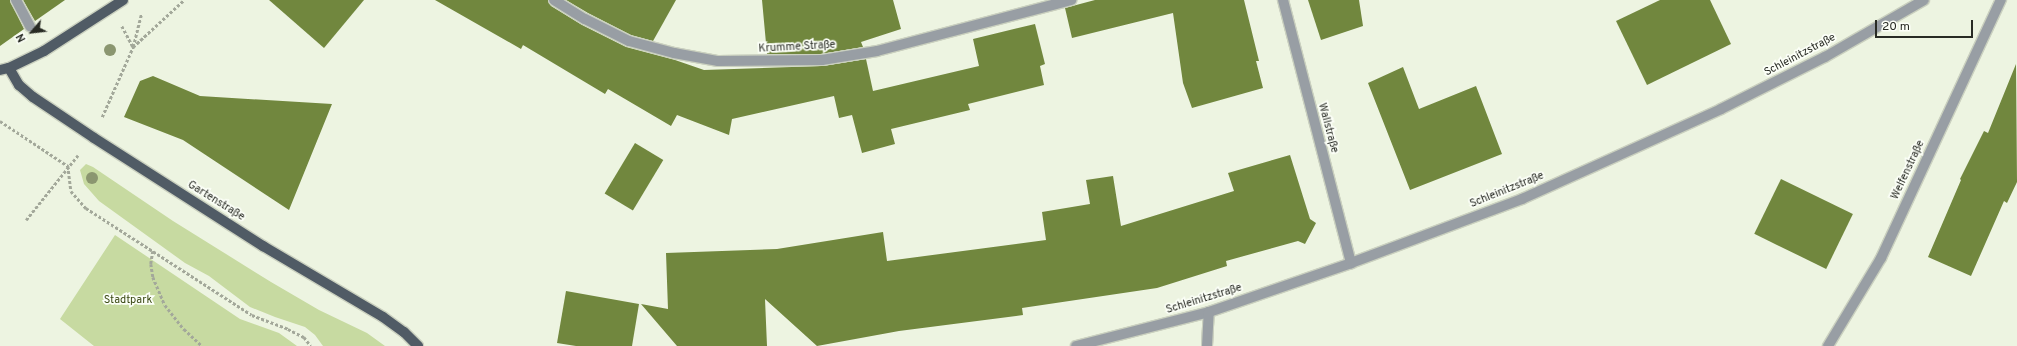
<!DOCTYPE html>
<html>
<head>
<meta charset="utf-8">
<style>
  body { margin:0 }
  #map { position:relative; width:2017px; height:346px; overflow:hidden; background:#edf4e1; font-family:Overpass,sans-serif }
  div>[style] { position:absolute }
  .green>* { inset:0; background:#c7daa1 }
  .building>* { inset:0; background:#71873e; transform-origin:0 0 }
  .path>* { height:2.5px; margin-top:-1.25px; transform-origin:0; background:repeating-linear-gradient(90deg,#a3a89a 0 3px,transparent 0 5px) }
  .roads { filter:drop-shadow(1px 0 #cad0bf) drop-shadow(-1px 0 #cad0bf) drop-shadow(0 1px #cad0bf) drop-shadow(0 -1px #cad0bf) }
  .service>* { height:10px; margin:-5px; padding:0 5px; transform-origin:5px; border-radius:5px; background:#989ea4 }
  .minor>* { height:10px; margin:-5px; padding:0 5px; transform-origin:5px; border-radius:5px; background:#989ea4 }
  .primary>* { height:10px; margin:-5px; padding:0 5px; transform-origin:5px; border-radius:5px; background:#505b65 }
  .trees>* { width:12px; height:12px; margin:-6px; border-radius:50%; background:#8b9670 }
  span { translate:-50% -50%; white-space:nowrap; text-align:center; line-height:1.15; -webkit-text-stroke:3.5px #fcfff8; paint-order:stroke }
  .street-label { font-size:11px; color:#282b24 }
  .park-label { font-size:11px; color:#3a4913 }
  .north { position:absolute; left:12px; top:12px; width:40px; height:40px; -webkit-text-stroke:3px #fcfff8; paint-order:stroke; rotate:242deg; font-size:11px; font-weight:700; line-height:16px; text-align:center; color:#282b24 }
  .north::after { content:''; display:block; margin:auto; width:14px; height:18px; background:#282b24; clip-path:polygon(50% 0,100% 100%,50% 72%,0 100%) }
  .scale { position:absolute; left:1875px; top:20px; width:98px; height:18px; box-sizing:border-box; border:2px solid #282b24; border-top:0; padding-left:5px; font-size:12px; line-height:14px; white-space:nowrap; color:#282b24; -webkit-text-stroke:3px #fcfff8; paint-order:stroke }
</style>
</head>
<body>
<div id="map">
  <div class="green">
    <i style="clip-path:polygon(86px 164px,93px 167px,173px 221px,271px 282px,319px 310px,367px 333px,385px 346px,323px 346px,315px 335px,305px 327px,275px 317px,250px 307px,209px 276px,185px 263px,99px 201px,84px 184px,80px 170px)"></i>
    <i style="clip-path:polygon(115px 235px,240px 319px,279px 333px,297px 346px,94px 346px,60px 319px)"></i>
  </div>
  <div class="building">
    <i style="clip-path:polygon(0 0,10px 0,24px 29px,0 46px)"></i>
    <i style="clip-path:polygon(23px 0,65px 0,35px 21px)"></i>
    <i style="clip-path:polygon(269px 0,364px 0,324px 48px)"></i>
    <i style="clip-path:polygon(435px 0,548px 0,551px 6px,582px 25px,626px 47px,675px 60px,704px 70px,822px 66px,866px 59px,873px 91px,979px 66px,973px 39px,1035px 24px,1045px 64px,1040px 66px,1044px 85px,968px 104px,970px 110px,891px 129px,895px 144px,862px 153px,852px 115px,839px 118px,834px 96px,732px 119px,729px 135px,677px 115px,671px 126px,608px 89px,605px 94px,523px 45px,521px 49px)"></i>
    <i style="clip-path:polygon(566px 0,676px 0,653px 41px,631px 35px,588px 13px)"></i>
    <i style="clip-path:polygon(762px 0,893px 0,901px 29px,861px 42px,863px 47px,821px 54px,767px 54px)"></i>
    <i style="clip-path:polygon(1095px 0,1244px 0,1259px 61px,1256px 61px,1263px 88px,1192px 108px,1183px 83px,1173px 13px,1072px 38px,1065px 8px)"></i>
    <i style="clip-path:polygon(1308px 0,1359px 0,1363px 26px,1321px 40px)"></i>
    <i style="clip-path:polygon(1660px 0,1710px 0,1731px 44px,1647px 85px,1616px 21px)"></i>
    <i style="clip-path:polygon(2016px 64px,2017px 182px,2007px 203px,2004px 201px,1971px 276px,1928px 257px,1961px 180px,1960px 179px,1984px 131px,1988px 133px)"></i>
    <i style="clip-path:polygon(1403px 67px,1419px 109px,1476px 86px,1502px 154px,1410px 190px,1368px 83px)"></i>
    <i style="clip-path:polygon(153px 76px,200px 96px,332px 104px,289px 210px,183px 140px,124px 117px,140px 81px)"></i>
    <i style="left:635px;top:143px;width:33px;height:59px;rotate:31deg"></i>
    <i style="clip-path:polygon(1290px 155px,1310px 219px,1316px 223px,1305px 244px,1298px 241px,1226px 261px,1227px 266px,1157px 288px,1022px 308px,1023px 315px,899px 331px,817px 346px,765px 299px,767px 346px,677px 346px,641px 304px,668px 309px,666px 253px,777px 249px,883px 232px,887px 261px,1046px 240px,1042px 212px,1090px 204px,1086px 180px,1113px 176px,1121px 226px,1234px 191px,1228px 173px)"></i>
    <i style="left:1781px;top:179px;width:80px;height:61px;rotate:26deg"></i>
    <i style="clip-path:polygon(566px 291px,639px 304px,632px 346px,576px 346px,557px 343px)"></i>
  </div>
  <div class="path">
    <i style="left:122px;top:26px;width:24px;rotate:62deg"></i>
    <i style="left:133px;top:47px;width:69px;rotate:-42.7deg"></i>
    <i style="left:102px;top:117px;width:77px;rotate:-66.1deg"></i>
    <i style="left:133px;top:47px;width:34px;rotate:-76deg"></i>
    <i style="left:0;top:121px;width:82px;rotate:33.5deg"></i>
    <i style="left:68px;top:166px;width:25px;rotate:83deg"></i>
    <i style="left:71px;top:191px;width:23px;rotate:49deg"></i>
    <i style="left:86px;top:208px;width:197px;rotate:32.8deg"></i>
    <i style="left:252px;top:315px;width:39px;rotate:21deg"></i>
    <i style="left:288px;top:329px;width:18px;rotate:27deg"></i>
    <i style="left:304px;top:337px;width:11px;rotate:52deg"></i>
    <i style="left:26px;top:220px;width:83px;rotate:-51.3deg"></i>
    <i style="left:153px;top:251px;width:13px;rotate:99deg"></i>
    <i style="left:151px;top:264px;width:13px;rotate:81deg"></i>
    <i style="left:153px;top:277px;width:30px;rotate:67deg"></i>
    <i style="left:165px;top:305px;width:31px;rotate:52deg"></i>
    <i style="left:184px;top:329px;width:25px;rotate:43deg"></i>
  </div>
  <div class="roads">
    <div class="service">
      <i style="left:16px;top:0;width:30px;rotate:62deg"></i>
    </div>
    <div class="minor">
      <i style="left:554px;top:0;width:36px;rotate:32deg"></i>
      <i style="left:585px;top:19px;width:49px;rotate:26.6deg"></i>
      <i style="left:629px;top:41px;width:47px;rotate:14.9deg"></i>
      <i style="left:674px;top:53px;width:45px;rotate:10.3deg"></i>
      <i style="left:718px;top:61px;width:104px;rotate:-0.6deg"></i>
      <i style="left:822px;top:60px;width:56px;rotate:-9.3deg"></i>
      <i style="left:877px;top:51px;width:201px;rotate:-14.7deg"></i>
      <i style="left:1283px;top:0;width:272px;rotate:75.5deg"></i>
      <i style="left:1076px;top:346px;width:137px;rotate:-14.3deg"></i>
      <i style="left:1209px;top:312px;width:150px;rotate:-19deg"></i>
      <i style="left:1351px;top:263px;width:183px;rotate:-20.5deg"></i>
      <i style="left:1522px;top:199px;width:218px;rotate:-24.3deg"></i>
      <i style="left:1721px;top:109px;width:116px;rotate:-26.6deg"></i>
      <i style="left:1825px;top:57px;width:114px;rotate:-29.9deg"></i>
      <i style="left:1207px;top:346px;width:34px;rotate:-87deg"></i>
      <i style="left:1828px;top:346px;width:103px;rotate:-58.9deg"></i>
      <i style="left:1881px;top:258px;width:285px;rotate:-65.1deg"></i>
    </div>
    <div class="primary">
      <i style="left:9px;top:68px;width:20px;rotate:60deg"></i>
      <i style="left:19px;top:85px;width:18px;rotate:41deg"></i>
      <i style="left:33px;top:97px;width:73px;rotate:33.9deg"></i>
      <i style="left:94px;top:138px;width:201px;rotate:32.6deg"></i>
      <i style="left:263px;top:246px;width:139px;rotate:30.6deg"></i>
      <i style="left:383px;top:317px;width:26px;rotate:36deg"></i>
      <i style="left:404px;top:332px;width:20px;rotate:45deg"></i>
      <i style="left:0;top:70px;width:9px;rotate:-13deg"></i>
      <i style="left:9px;top:68px;width:39px;rotate:-26deg"></i>
      <i style="left:44px;top:51px;width:94px;rotate:-32.8deg"></i>
    </div>
  </div>
  <div class="trees">
    <i style="left:110px;top:50px"></i>
    <i style="left:92px;top:178px"></i>
  </div>
  <div class="street-label">
    <span style="left:797px;top:47px;rotate:-3deg">Krumme Straße</span>
    <span style="left:1800px;top:55px;rotate:-28deg">Schleinitzstraße</span>
    <span style="left:1328px;top:128px;rotate:75deg">Wallstraße</span>
    <span style="left:1908px;top:170px;rotate:-65deg">Welfenstraße</span>
    <span style="left:1507px;top:190px;rotate:-22deg">Schleinitzstraße</span>
    <span style="left:216px;top:201px;rotate:32deg">Gartenstraße</span>
    <span style="left:1204px;top:299px;rotate:-17deg">Schleinitzstraße</span>
  </div>
  <div class="park-label">
    <span style="left:128px;top:300px">Stadtpark</span>
  </div>
  <div class="north">N</div>
  <div class="scale">20 m</div>
</div>
</body>
</html>
